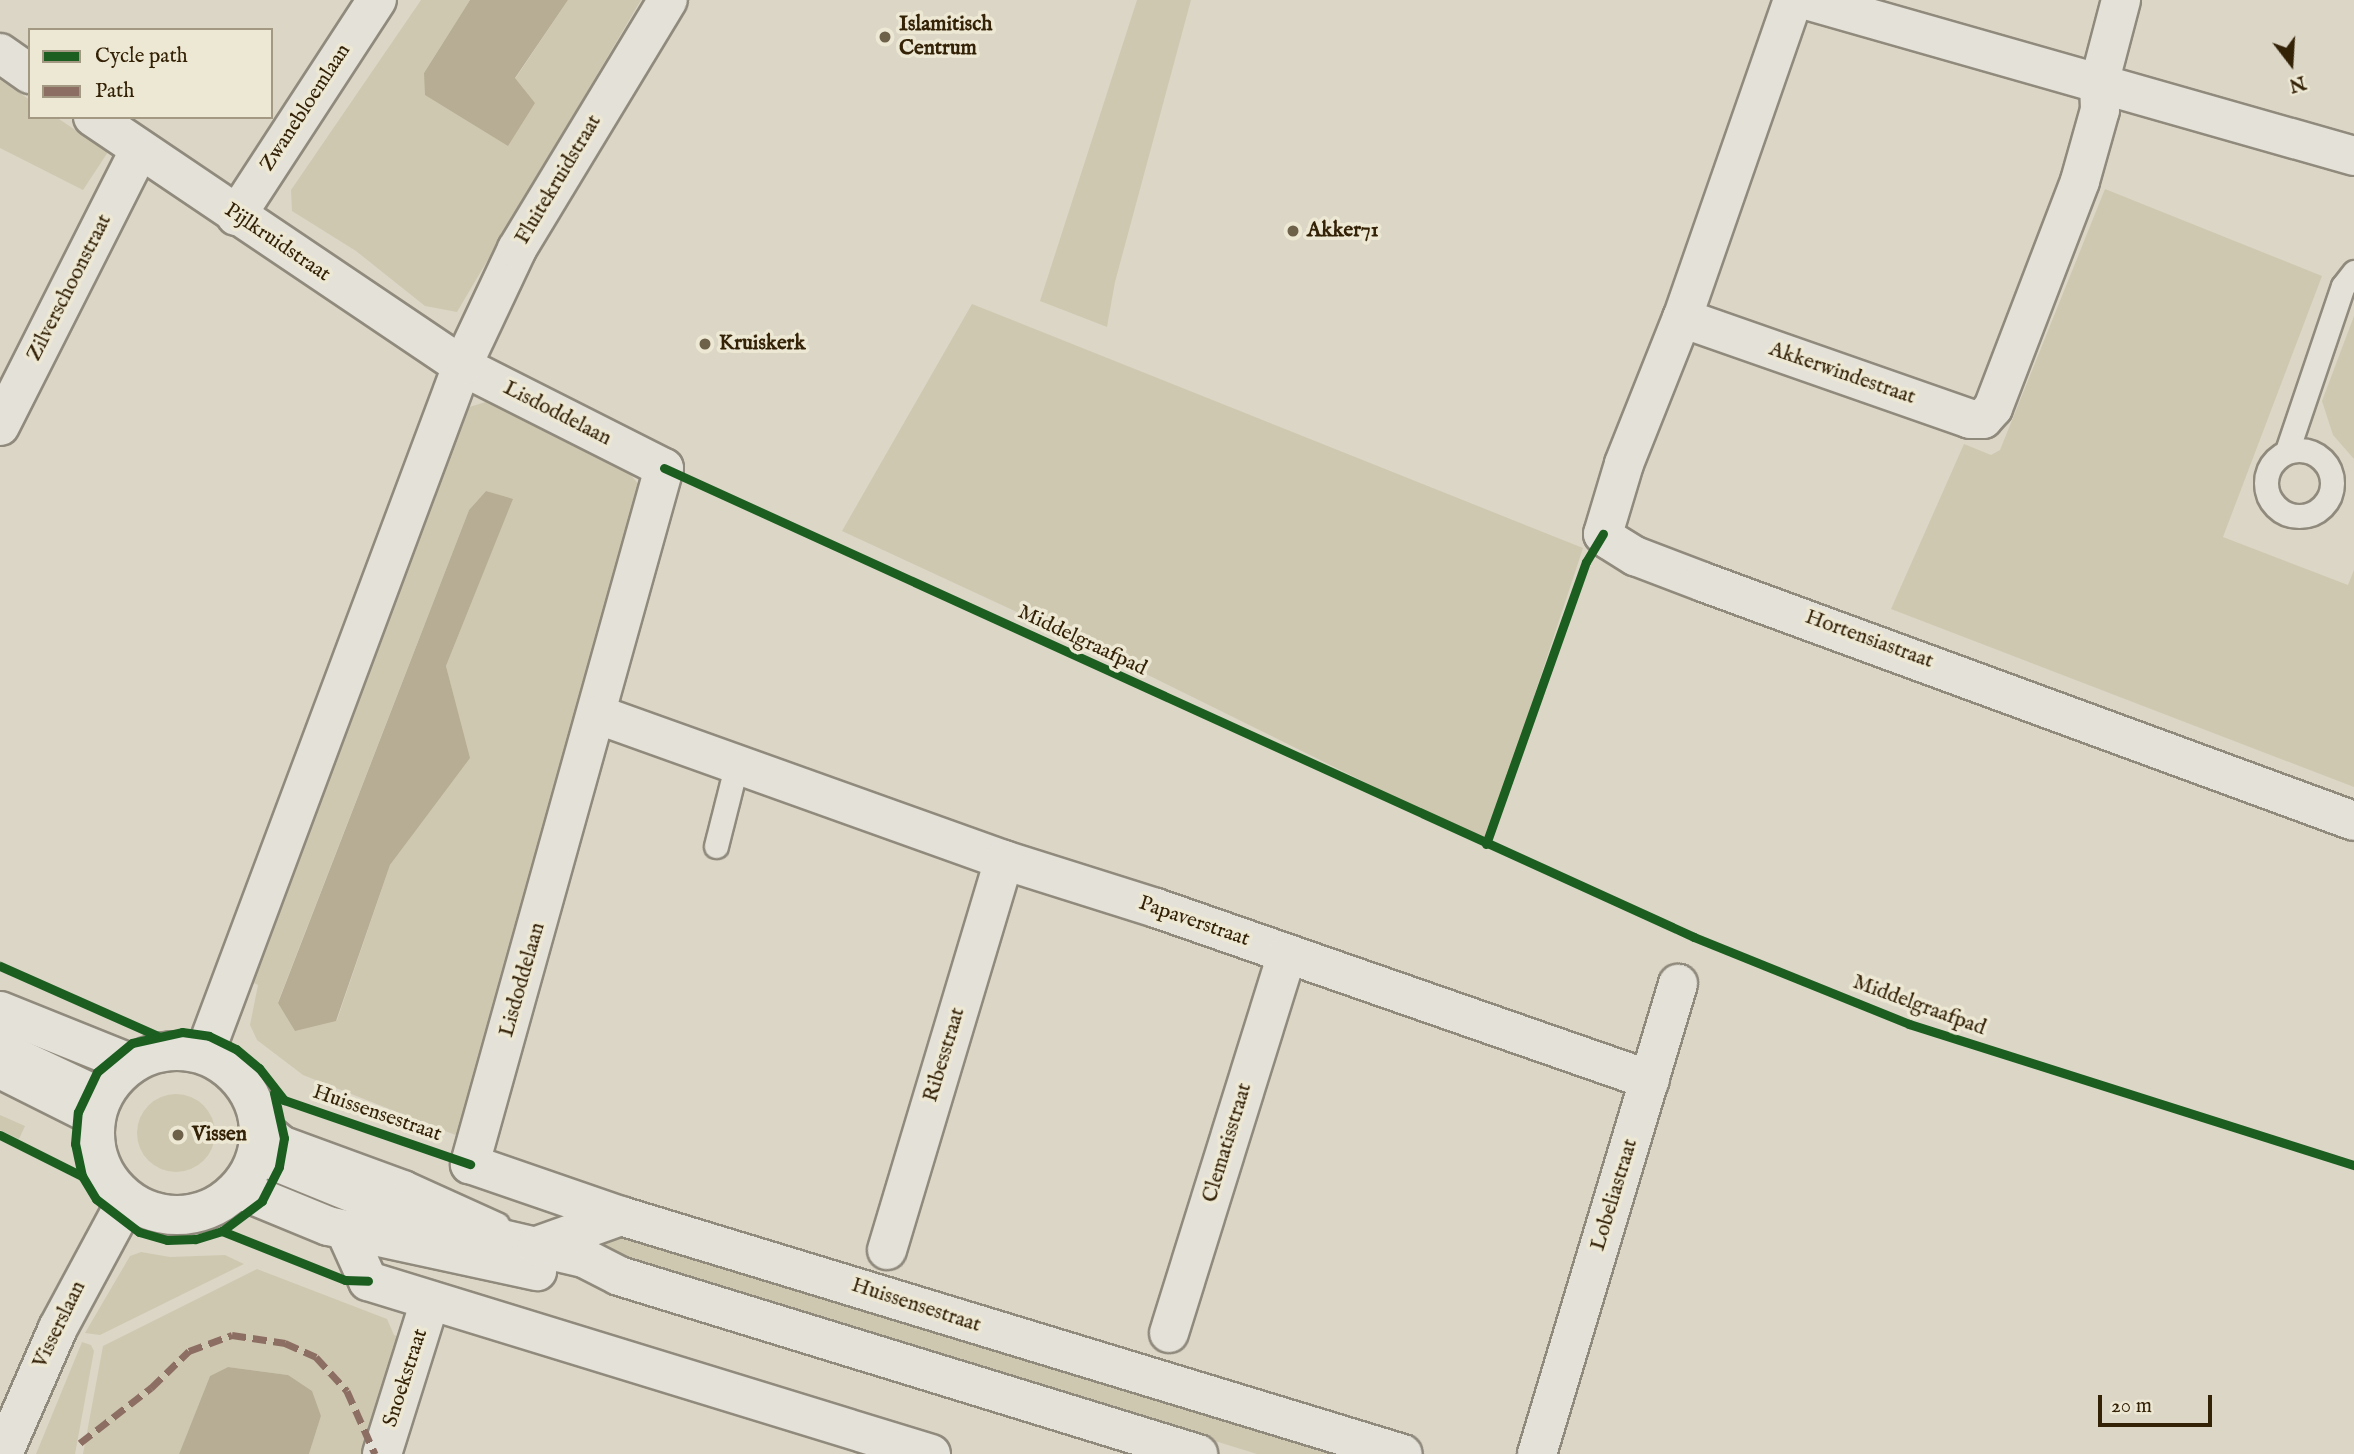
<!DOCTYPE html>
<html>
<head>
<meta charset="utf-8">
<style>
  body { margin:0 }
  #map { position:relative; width:2354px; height:1454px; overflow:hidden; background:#dbd6c6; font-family:"IM FELL English",serif }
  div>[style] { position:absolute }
  .green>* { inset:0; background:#cfc8b0 }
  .round { border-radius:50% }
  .water>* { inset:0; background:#b7ad94 }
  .roads { filter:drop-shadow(2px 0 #908a7d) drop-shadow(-2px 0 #908a7d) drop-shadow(0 2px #908a7d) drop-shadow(0 -2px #908a7d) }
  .service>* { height:23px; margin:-11.5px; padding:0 11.5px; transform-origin:11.5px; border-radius:11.5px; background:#e4e1d9 }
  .service>.ring { margin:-11.5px; padding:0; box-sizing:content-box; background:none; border:23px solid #e4e1d9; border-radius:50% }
  .minor>* { height:38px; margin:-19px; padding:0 19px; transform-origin:19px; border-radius:19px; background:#e4e1d9 }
  .tertiary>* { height:38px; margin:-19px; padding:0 19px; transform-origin:19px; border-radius:19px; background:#e4e1d9 }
  .tertiary>.ring { margin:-19px; padding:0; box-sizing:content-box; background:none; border:38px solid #e4e1d9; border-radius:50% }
  .quiet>* { height:7px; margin-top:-3.5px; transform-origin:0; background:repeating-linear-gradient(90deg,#8d6e63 0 14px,transparent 0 21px) }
  .cycleway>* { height:9px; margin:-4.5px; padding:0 4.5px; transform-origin:4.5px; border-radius:4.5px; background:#1b5e20 }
  .dots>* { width:19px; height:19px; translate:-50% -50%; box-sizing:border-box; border:4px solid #ede8d4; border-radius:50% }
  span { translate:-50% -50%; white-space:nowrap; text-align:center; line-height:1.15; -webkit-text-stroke:7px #ede8d4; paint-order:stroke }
  .poi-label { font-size:21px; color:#342207; font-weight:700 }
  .left { translate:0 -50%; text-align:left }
  .street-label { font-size:21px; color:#342207 }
  .legend { position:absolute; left:28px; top:28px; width:245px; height:91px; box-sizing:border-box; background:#ede8d4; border:2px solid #a39982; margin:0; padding:9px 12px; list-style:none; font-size:21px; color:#342207 }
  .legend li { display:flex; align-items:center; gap:14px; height:35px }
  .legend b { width:35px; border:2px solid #a39982 }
  .north { position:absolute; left:2256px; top:28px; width:70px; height:70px; -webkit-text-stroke:5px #ede8d4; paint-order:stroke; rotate:163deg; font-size:19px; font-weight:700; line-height:28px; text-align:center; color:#342207 }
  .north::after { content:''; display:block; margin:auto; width:24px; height:32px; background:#342207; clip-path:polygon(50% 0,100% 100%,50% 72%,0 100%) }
  .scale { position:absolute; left:2098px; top:1395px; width:114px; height:32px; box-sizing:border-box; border:4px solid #342207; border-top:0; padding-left:9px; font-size:21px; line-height:24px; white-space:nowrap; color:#342207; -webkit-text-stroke:5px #ede8d4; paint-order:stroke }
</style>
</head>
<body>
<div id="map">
  <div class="green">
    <i style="clip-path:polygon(421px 0,470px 0,424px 73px,515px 79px,568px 0,641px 0,457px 312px,425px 306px,356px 251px,292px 211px,291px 190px)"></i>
    <i style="clip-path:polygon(1137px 0,1191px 0,1115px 282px,1107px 327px,1040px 301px)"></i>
    <i style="clip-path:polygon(0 80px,30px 100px,30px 117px,56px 117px,108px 152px,83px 190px,0 148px)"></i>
    <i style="clip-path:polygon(2105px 189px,2322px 276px,2223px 537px,2348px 585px,2354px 570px,2354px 787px,1891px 609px,1964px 444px,1991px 455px,2000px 450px)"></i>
    <i style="clip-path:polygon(972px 304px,1583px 548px,1486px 842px,1075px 639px,842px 531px)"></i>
    <i style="clip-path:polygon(2354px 316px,2354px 459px,2333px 435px,2322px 401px)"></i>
    <i style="clip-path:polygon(evenodd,502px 397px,620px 462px,640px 486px,649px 507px,458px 1136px,303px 1075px,257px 1040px,250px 1025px,258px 985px,248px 980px,466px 408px,502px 397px,486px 491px,512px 500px,446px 666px,469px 758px,390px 865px,337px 1020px,296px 1030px,278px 1002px,469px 510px,486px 491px)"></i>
    <i class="round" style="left:137px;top:1094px;width:78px;height:78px"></i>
    <i style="clip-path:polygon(0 1115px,25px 1126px,19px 1139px,0 1130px)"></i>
    <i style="clip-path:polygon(610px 1231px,1337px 1454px,1257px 1454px,586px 1247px)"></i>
    <i style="clip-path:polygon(141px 1252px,170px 1257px,225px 1255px,244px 1264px,100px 1335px,85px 1333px,130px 1256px)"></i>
    <i style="clip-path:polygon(257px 1269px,387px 1319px,394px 1335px,402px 1338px,367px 1454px,309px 1454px,321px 1416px,288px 1375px,228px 1367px,210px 1376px,179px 1454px,83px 1454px,103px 1346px)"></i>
    <i style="clip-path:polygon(82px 1342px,91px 1345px,94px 1351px,75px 1454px,36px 1454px)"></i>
  </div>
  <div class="water">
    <i style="clip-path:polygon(470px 0,568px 0,515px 78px,535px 103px,508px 146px,425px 95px,424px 73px)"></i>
    <i style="clip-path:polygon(486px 491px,513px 499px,446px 666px,470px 758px,390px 865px,336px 1021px,295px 1031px,278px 1003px,469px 510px)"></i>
    <i style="clip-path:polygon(228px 1367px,288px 1375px,312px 1391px,321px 1416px,309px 1454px,179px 1454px,210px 1376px)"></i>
  </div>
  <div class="roads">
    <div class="service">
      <i class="ring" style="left:2266px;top:450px;width:43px;height:43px"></i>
      <i style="left:2287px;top:451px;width:174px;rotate:-71.3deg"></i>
      <i style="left:2343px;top:286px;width:18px;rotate:-52deg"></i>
      <i style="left:716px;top:846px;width:86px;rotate:-75.8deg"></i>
      <i style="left:0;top:1077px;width:105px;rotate:26.6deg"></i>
      <i style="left:258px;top:1116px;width:34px;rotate:40deg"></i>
      <i style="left:284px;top:1138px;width:130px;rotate:20.2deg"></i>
      <i style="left:406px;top:1183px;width:100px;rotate:24.3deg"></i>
    </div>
    <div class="minor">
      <i style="left:1793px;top:0;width:337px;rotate:109.2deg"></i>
      <i style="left:1682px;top:318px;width:305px;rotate:19.3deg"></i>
      <i style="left:1970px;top:419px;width:13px"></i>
      <i style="left:1983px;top:419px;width:15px;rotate:-48deg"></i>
      <i style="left:1993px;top:408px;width:243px;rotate:-69deg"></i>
      <i style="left:2080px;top:181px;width:74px;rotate:-74.3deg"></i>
      <i style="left:2100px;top:110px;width:26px;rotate:-92deg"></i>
      <i style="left:2099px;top:84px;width:87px;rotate:-75.3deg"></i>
      <i style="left:1806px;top:0;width:570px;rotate:15.89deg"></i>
      <i style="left:0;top:53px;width:37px;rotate:35deg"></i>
      <i style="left:93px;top:117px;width:445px;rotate:34deg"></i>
      <i style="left:462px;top:366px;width:226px;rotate:26.8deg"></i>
      <i style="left:664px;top:468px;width:723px;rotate:105.58deg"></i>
      <i style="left:470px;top:1164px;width:160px;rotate:19deg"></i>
      <i style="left:621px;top:1216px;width:817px;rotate:16.93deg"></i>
      <i style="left:236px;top:216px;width:258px;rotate:-56.9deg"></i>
      <i style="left:1682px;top:318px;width:157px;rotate:111.7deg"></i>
      <i style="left:1624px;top:464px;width:73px;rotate:106.7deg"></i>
      <i style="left:1603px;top:534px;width:8px;rotate:45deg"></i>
      <i style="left:1609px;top:540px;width:31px;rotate:32deg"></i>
      <i style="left:1635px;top:556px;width:73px;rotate:20.9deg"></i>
      <i style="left:1703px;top:582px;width:693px;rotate:20.16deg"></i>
      <i style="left:0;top:426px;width:310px;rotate:-63.2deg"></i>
      <i style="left:599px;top:715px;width:430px;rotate:19.7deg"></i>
      <i style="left:1004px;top:860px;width:159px;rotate:17.5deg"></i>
      <i style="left:1156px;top:908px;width:523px;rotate:19.2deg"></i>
      <i style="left:204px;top:1055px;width:736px;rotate:-69.47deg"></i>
      <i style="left:462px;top:366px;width:129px;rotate:-64.8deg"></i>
      <i style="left:517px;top:249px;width:291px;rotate:-58.8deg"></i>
      <i style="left:345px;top:1230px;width:56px;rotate:65.7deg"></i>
      <i style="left:368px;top:1281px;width:589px;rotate:17.08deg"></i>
      <i style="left:887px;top:1250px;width:407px;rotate:-73.3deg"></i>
      <i style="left:1169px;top:1333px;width:397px;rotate:-72.7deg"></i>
      <i style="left:3px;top:1454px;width:137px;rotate:-66.4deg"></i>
      <i style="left:58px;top:1328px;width:145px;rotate:-61.7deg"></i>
      <i style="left:382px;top:1454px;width:160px;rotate:-72.6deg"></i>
      <i style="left:1537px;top:1454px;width:491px;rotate:-73.3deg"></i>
    </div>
    <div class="tertiary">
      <i style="left:0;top:1011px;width:142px;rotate:21.9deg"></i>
      <i style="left:0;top:1050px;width:113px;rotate:25.2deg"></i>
      <i class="ring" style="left:95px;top:1051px;width:126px;height:126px"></i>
      <i style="left:257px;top:1154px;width:172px;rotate:22.2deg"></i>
      <i style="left:416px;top:1219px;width:172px;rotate:13.1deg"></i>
      <i style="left:584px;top:1258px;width:39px;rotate:27deg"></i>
      <i style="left:619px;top:1276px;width:606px;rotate:17.09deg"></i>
      <i style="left:238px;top:1189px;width:97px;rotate:22.3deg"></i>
      <i style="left:328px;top:1226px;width:214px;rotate:12.2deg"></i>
      <i style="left:537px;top:1246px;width:89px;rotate:-19.7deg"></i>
    </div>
  </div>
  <div class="quiet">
    <i style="left:80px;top:1443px;width:90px;rotate:-37.8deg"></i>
    <i style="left:151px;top:1388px;width:53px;rotate:-44.2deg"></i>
    <i style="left:189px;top:1351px;width:46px;rotate:-20.4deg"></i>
    <i style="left:232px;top:1335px;width:54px;rotate:8.6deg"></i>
    <i style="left:285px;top:1343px;width:34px;rotate:24deg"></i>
    <i style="left:316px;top:1357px;width:46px;rotate:47.6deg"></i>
    <i style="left:347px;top:1391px;width:69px;rotate:66deg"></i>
  </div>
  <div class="cycleway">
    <i style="left:664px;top:468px;width:1132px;rotate:24.48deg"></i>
    <i style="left:1694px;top:937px;width:232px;rotate:22deg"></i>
    <i style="left:1909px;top:1024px;width:467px;rotate:17.6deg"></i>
    <i style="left:1486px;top:844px;width:299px;rotate:-70.5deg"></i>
    <i style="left:1586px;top:562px;width:33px;rotate:-59deg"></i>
    <i style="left:0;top:966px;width:171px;rotate:23.9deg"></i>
    <i style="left:274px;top:1093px;width:46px;rotate:77.5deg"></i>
    <i style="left:284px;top:1138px;width:29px;rotate:100deg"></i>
    <i style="left:279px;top:1167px;width:38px;rotate:117deg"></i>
    <i style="left:262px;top:1201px;width:50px;rotate:143.1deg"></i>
    <i style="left:222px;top:1231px;width:28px;rotate:163deg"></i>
    <i style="left:195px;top:1239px;width:28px;rotate:178deg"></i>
    <i style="left:167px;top:1240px;width:29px;rotate:-164deg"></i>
    <i style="left:139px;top:1232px;width:54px;rotate:-142.5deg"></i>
    <i style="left:96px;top:1199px;width:27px;rotate:-121deg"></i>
    <i style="left:82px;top:1176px;width:33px;rotate:-102deg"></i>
    <i style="left:75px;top:1144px;width:32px;rotate:-85deg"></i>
    <i style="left:78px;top:1112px;width:44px;rotate:-64.6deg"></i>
    <i style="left:97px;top:1072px;width:45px;rotate:-39.6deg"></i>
    <i style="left:132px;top:1043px;width:51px;rotate:-12.4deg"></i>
    <i style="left:182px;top:1032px;width:27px;rotate:8deg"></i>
    <i style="left:209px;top:1036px;width:30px;rotate:26deg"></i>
    <i style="left:236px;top:1049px;width:30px;rotate:40deg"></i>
    <i style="left:259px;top:1068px;width:41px;rotate:52deg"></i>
    <i style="left:284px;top:1100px;width:197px;rotate:19deg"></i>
    <i style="left:0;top:1135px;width:92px;rotate:26.6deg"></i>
    <i style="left:222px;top:1231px;width:132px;rotate:21.7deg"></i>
    <i style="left:345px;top:1280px;width:23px;rotate:2deg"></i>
  </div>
  <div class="dots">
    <i style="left:885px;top:37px;background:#6e614a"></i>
    <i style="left:1293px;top:231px;background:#6e614a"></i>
    <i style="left:705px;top:344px;background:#6e614a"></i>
    <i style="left:178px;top:1135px;background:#6e614a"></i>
  </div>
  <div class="poi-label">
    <span class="left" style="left:899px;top:37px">Islamitisch<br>Centrum</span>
    <span class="left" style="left:1307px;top:231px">Akker71</span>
    <span class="left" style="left:719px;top:344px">Kruiskerk</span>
    <span class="left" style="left:192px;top:1135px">Vissen</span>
  </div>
  <div class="street-label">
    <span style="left:306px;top:108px;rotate:-57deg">Zwanebloemlaan</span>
    <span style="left:559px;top:180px;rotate:-59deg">Fluitekruidstraat</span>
    <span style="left:277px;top:243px;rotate:34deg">Pijlkruidstraat</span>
    <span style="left:70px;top:288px;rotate:-63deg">Zilverschoonstraat</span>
    <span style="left:1842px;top:374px;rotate:19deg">Akkerwindestraat</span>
    <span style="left:557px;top:414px;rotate:27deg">Lisdoddelaan</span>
    <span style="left:1869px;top:640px;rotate:20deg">Hortensiastraat</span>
    <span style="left:1082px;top:641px;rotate:25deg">Middelgraafpad</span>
    <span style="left:1194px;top:922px;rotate:19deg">Papaverstraat</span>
    <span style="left:523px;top:980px;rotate:-74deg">Lisdoddelaan</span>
    <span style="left:1919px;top:1006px;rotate:20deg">Middelgraafpad</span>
    <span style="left:945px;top:1055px;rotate:-73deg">Ribesstraat</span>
    <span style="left:377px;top:1114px;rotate:19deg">Huissensestraat</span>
    <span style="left:1228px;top:1143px;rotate:-73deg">Clematisstraat</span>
    <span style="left:1615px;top:1195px;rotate:-73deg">Lobeliastraat</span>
    <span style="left:916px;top:1306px;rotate:18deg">Huissensestraat</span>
    <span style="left:60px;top:1325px;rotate:-64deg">Visserslaan</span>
    <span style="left:406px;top:1378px;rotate:-72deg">Snoekstraat</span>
  </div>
  <ul class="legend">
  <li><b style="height:9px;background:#1b5e20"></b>Cycle path</li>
  <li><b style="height:9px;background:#8d6e63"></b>Path</li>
  </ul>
  <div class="north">N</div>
  <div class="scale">20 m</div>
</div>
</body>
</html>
